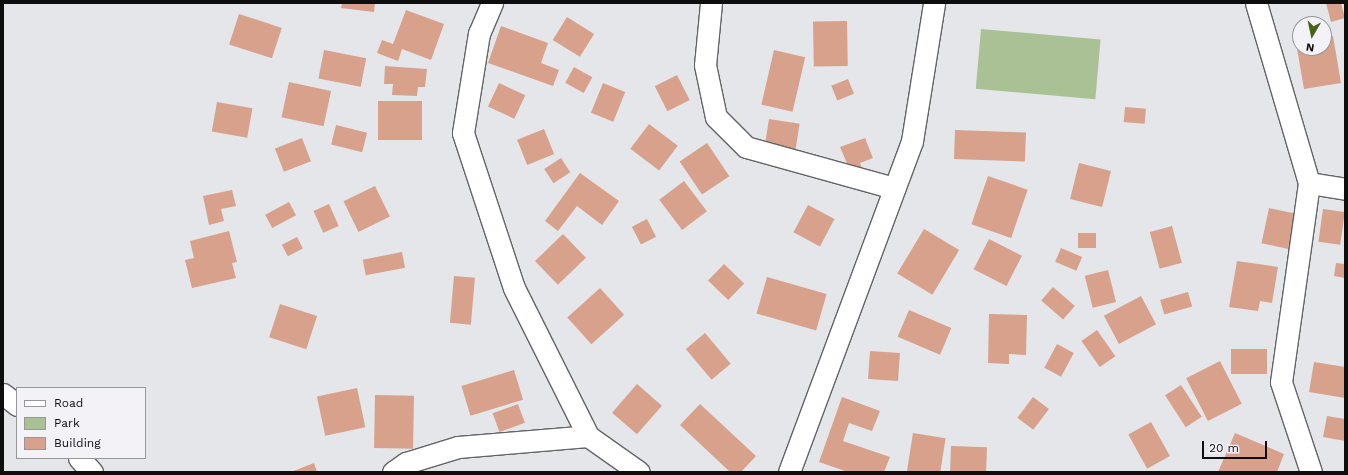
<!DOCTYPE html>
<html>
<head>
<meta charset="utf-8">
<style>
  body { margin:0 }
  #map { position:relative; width:1348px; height:475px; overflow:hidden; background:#e5e6ea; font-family:"Work Sans",sans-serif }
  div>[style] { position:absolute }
  .green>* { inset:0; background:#aac195; transform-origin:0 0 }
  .building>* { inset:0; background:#d7a18c; transform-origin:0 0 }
  .roads { filter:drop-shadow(1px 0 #626366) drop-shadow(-1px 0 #626366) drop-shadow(0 1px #626366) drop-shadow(0 -1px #626366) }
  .street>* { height:21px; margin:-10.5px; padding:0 10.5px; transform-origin:10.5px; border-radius:10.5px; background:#fff }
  span { translate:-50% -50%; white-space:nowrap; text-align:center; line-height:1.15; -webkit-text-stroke:3.5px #f3f3f7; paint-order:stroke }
  .frame { position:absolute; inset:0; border:4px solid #0e0e0f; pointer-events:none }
  .legend { position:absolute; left:16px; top:387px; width:130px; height:72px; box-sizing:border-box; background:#f3f3f7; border:1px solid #97979a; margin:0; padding:5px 7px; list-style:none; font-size:12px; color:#0e0e0f }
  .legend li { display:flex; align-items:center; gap:8px; height:20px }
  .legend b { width:20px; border:1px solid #97979a }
  .north { position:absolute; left:1292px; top:16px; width:40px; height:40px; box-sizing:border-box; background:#f3f3f7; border:1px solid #97979a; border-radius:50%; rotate:189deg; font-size:11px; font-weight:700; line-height:16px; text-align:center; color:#0e0e0f }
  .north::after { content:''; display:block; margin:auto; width:14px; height:18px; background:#456419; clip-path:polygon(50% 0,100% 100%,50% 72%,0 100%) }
  .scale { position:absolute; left:1202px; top:441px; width:65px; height:18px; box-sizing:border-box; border:2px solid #0e0e0f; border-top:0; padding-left:5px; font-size:12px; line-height:14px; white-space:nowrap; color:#0e0e0f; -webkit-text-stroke:3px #f3f3f7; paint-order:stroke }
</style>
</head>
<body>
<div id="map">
  <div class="green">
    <i style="left:981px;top:29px;width:120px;height:60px;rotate:5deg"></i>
  </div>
  <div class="building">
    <i style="clip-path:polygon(342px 3px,375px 3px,374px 12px,341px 8px)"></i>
    <i style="clip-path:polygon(1326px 3px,1341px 3px,1345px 18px,1331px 22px)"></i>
    <i style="clip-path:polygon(406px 10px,444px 24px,431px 60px,402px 49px,398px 61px,377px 53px,382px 40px,393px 44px)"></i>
    <i style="left:239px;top:14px;width:45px;height:32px;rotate:18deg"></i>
    <i style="left:567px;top:17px;width:32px;height:27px;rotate:32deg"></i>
    <i style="left:847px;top:21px;width:45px;height:34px;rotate:89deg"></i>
    <i style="clip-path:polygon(501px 26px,548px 43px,541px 63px,559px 70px,553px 86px,488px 63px)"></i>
    <i style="clip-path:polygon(1333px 36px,1341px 83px,1304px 89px,1296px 43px,1300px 42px,1300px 48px,1324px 48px,1324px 38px)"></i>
    <i style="left:324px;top:50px;width:43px;height:29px;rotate:11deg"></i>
    <i style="left:774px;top:50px;width:32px;height:56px;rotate:13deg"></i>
    <i style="clip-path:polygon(385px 66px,427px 69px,425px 87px,418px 87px,417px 96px,392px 95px,393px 84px,384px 84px)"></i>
    <i style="left:574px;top:67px;width:21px;height:18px;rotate:29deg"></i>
    <i style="left:677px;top:75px;width:28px;height:25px;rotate:63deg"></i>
    <i style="left:848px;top:79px;width:16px;height:18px;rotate:68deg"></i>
    <i style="left:289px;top:82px;width:43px;height:36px;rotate:12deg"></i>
    <i style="left:499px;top:83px;width:29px;height:26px;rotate:25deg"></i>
    <i style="left:603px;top:83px;width:24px;height:32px;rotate:22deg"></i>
    <i style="left:378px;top:101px;width:44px;height:39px"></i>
    <i style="left:217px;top:102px;width:36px;height:30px;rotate:10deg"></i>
    <i style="left:1125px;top:107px;width:21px;height:15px;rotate:5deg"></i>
    <i style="left:769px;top:119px;width:31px;height:27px;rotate:9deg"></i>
    <i style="left:649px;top:124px;width:36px;height:31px;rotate:37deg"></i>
    <i style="left:336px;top:125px;width:32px;height:20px;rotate:14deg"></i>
    <i style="left:544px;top:129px;width:27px;height:29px;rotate:68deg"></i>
    <i style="left:955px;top:130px;width:71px;height:29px;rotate:2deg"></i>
    <i style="left:302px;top:138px;width:25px;height:29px;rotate:69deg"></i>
    <i style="clip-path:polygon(865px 138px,873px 158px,860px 163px,863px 171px,852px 175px,840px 147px)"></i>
    <i style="left:707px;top:143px;width:40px;height:33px;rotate:56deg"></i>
    <i style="left:561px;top:158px;width:17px;height:20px;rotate:57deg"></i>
    <i style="left:1079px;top:163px;width:33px;height:37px;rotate:14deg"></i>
    <i style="clip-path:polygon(580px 173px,619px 201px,602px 225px,577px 206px,558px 231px,545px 221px)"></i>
    <i style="left:988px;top:176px;width:42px;height:51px;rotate:19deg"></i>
    <i style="left:684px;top:181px;width:38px;height:31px;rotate:53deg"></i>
    <i style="left:375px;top:186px;width:34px;height:35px;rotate:64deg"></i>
    <i style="clip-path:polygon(232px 190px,236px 206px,221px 209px,224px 221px,209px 225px,203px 196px)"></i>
    <i style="left:289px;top:202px;width:15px;height:27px;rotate:62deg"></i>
    <i style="left:329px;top:204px;width:24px;height:17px;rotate:66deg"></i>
    <i style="left:808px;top:205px;width:30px;height:31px;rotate:28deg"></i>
    <i style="left:1269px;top:208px;width:30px;height:36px;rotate:12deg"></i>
    <i style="left:1323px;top:209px;width:22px;height:33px;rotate:8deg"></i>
    <i style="left:647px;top:219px;width:20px;height:17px;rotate:63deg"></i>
    <i style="left:1172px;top:226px;width:38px;height:23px;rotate:75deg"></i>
    <i style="left:924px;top:229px;width:41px;height:52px;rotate:31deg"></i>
    <i style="clip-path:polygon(229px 231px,237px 262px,232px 263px,236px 278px,192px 288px,185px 260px,194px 258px,190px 241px)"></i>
    <i style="left:1078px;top:233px;width:18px;height:15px"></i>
    <i style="left:563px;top:234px;width:33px;height:39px;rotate:46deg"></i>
    <i style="left:297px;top:237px;width:13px;height:17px;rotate:63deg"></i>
    <i style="left:989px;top:239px;width:37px;height:34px;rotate:27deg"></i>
    <i style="left:1061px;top:248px;width:23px;height:15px;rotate:23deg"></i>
    <i style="left:402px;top:252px;width:16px;height:40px;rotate:79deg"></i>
    <i style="clip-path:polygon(1237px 261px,1278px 267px,1272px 303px,1260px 301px,1258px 311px,1229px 307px)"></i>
    <i style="clip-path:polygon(1336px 263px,1345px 264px,1345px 278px,1334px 276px)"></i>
    <i style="left:724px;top:264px;width:28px;height:23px;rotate:44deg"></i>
    <i style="left:1108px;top:270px;width:33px;height:24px;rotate:76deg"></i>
    <i style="left:454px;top:276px;width:21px;height:47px;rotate:5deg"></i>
    <i style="left:767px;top:277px;width:62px;height:38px;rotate:16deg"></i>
    <i style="left:1053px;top:287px;width:29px;height:18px;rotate:41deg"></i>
    <i style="left:600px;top:288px;width:36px;height:44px;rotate:48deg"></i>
    <i style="left:1188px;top:292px;width:15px;height:29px;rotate:74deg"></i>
    <i style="left:1141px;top:296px;width:32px;height:42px;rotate:62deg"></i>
    <i style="left:280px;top:304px;width:39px;height:35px;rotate:18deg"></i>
    <i style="left:909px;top:310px;width:46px;height:29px;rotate:23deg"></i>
    <i style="clip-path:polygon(989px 314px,1027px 315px,1026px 355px,1009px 354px,1009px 364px,988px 363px)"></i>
    <i style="left:1097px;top:330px;width:32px;height:19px;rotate:55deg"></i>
    <i style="left:705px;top:333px;width:40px;height:25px;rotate:50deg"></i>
    <i style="left:1057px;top:344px;width:19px;height:27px;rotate:28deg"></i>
    <i style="left:1231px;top:349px;width:36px;height:25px"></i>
    <i style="left:870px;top:351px;width:30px;height:28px;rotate:4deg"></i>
    <i style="left:1220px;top:361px;width:48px;height:38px;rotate:63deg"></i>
    <i style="clip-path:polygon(1314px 362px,1345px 367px,1345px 398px,1309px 392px)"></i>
    <i style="left:514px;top:370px;width:31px;height:55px;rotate:73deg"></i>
    <i style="left:637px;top:384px;width:33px;height:38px;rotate:41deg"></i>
    <i style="left:1181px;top:385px;width:38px;height:19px;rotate:57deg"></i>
    <i style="left:357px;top:388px;width:40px;height:41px;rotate:78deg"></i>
    <i style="left:375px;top:395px;width:39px;height:53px;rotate:1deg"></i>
    <i style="clip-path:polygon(842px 397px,880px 411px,872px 431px,849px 423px,843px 441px,890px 457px,884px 472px,848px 472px,819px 462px)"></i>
    <i style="left:1033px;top:397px;width:20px;height:26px;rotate:37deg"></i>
    <i style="left:518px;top:404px;width:20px;height:27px;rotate:70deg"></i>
    <i style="clip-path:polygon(700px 404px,756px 456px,741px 472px,730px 472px,680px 425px)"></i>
    <i style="clip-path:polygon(1327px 416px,1345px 419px,1345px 441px,1323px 437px)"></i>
    <i style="left:1151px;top:422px;width:39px;height:26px;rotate:61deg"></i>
    <i style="left:913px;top:433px;width:33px;height:39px;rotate:9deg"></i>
    <i style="clip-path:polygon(1235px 433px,1284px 454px,1277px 472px,1218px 472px)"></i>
    <i style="left:951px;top:446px;width:36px;height:26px;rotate:2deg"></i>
    <i style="clip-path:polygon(314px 463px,317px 472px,291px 472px)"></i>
  </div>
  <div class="roads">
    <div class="street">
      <i style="left:492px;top:3px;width:33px;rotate:113deg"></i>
      <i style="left:479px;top:33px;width:101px;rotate:99.1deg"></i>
      <i style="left:463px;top:133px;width:163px;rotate:71.8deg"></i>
      <i style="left:514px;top:288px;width:165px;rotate:63.4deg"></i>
      <i style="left:588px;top:436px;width:62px;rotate:35.2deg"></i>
      <i style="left:711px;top:3px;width:62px;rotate:95.5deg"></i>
      <i style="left:705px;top:65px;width:53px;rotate:78.1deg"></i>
      <i style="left:716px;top:117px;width:42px;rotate:45deg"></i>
      <i style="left:746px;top:147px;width:154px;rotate:15.5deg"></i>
      <i style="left:1256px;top:3px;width:188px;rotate:73.6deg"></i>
      <i style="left:1309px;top:183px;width:36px;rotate:9deg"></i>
      <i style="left:1309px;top:183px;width:201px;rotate:98deg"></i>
      <i style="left:1281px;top:382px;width:95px;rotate:71.6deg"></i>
      <i style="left:3px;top:394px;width:18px;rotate:38deg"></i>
      <i style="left:79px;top:458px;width:19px;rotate:47deg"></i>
      <i style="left:393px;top:472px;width:16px;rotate:-35deg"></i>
      <i style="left:406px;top:463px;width:54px;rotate:-17.1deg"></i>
      <i style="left:458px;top:447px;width:130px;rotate:-4.8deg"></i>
      <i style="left:789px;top:472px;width:353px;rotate:-69.6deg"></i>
      <i style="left:912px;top:141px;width:140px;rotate:-80.9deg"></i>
    </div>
  </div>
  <div class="frame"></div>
  <ul class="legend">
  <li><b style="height:5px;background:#fff"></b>Road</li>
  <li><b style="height:11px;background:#aac195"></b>Park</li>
  <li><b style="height:11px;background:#d7a18c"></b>Building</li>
  </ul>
  <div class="north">N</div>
  <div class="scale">20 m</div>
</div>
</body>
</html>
